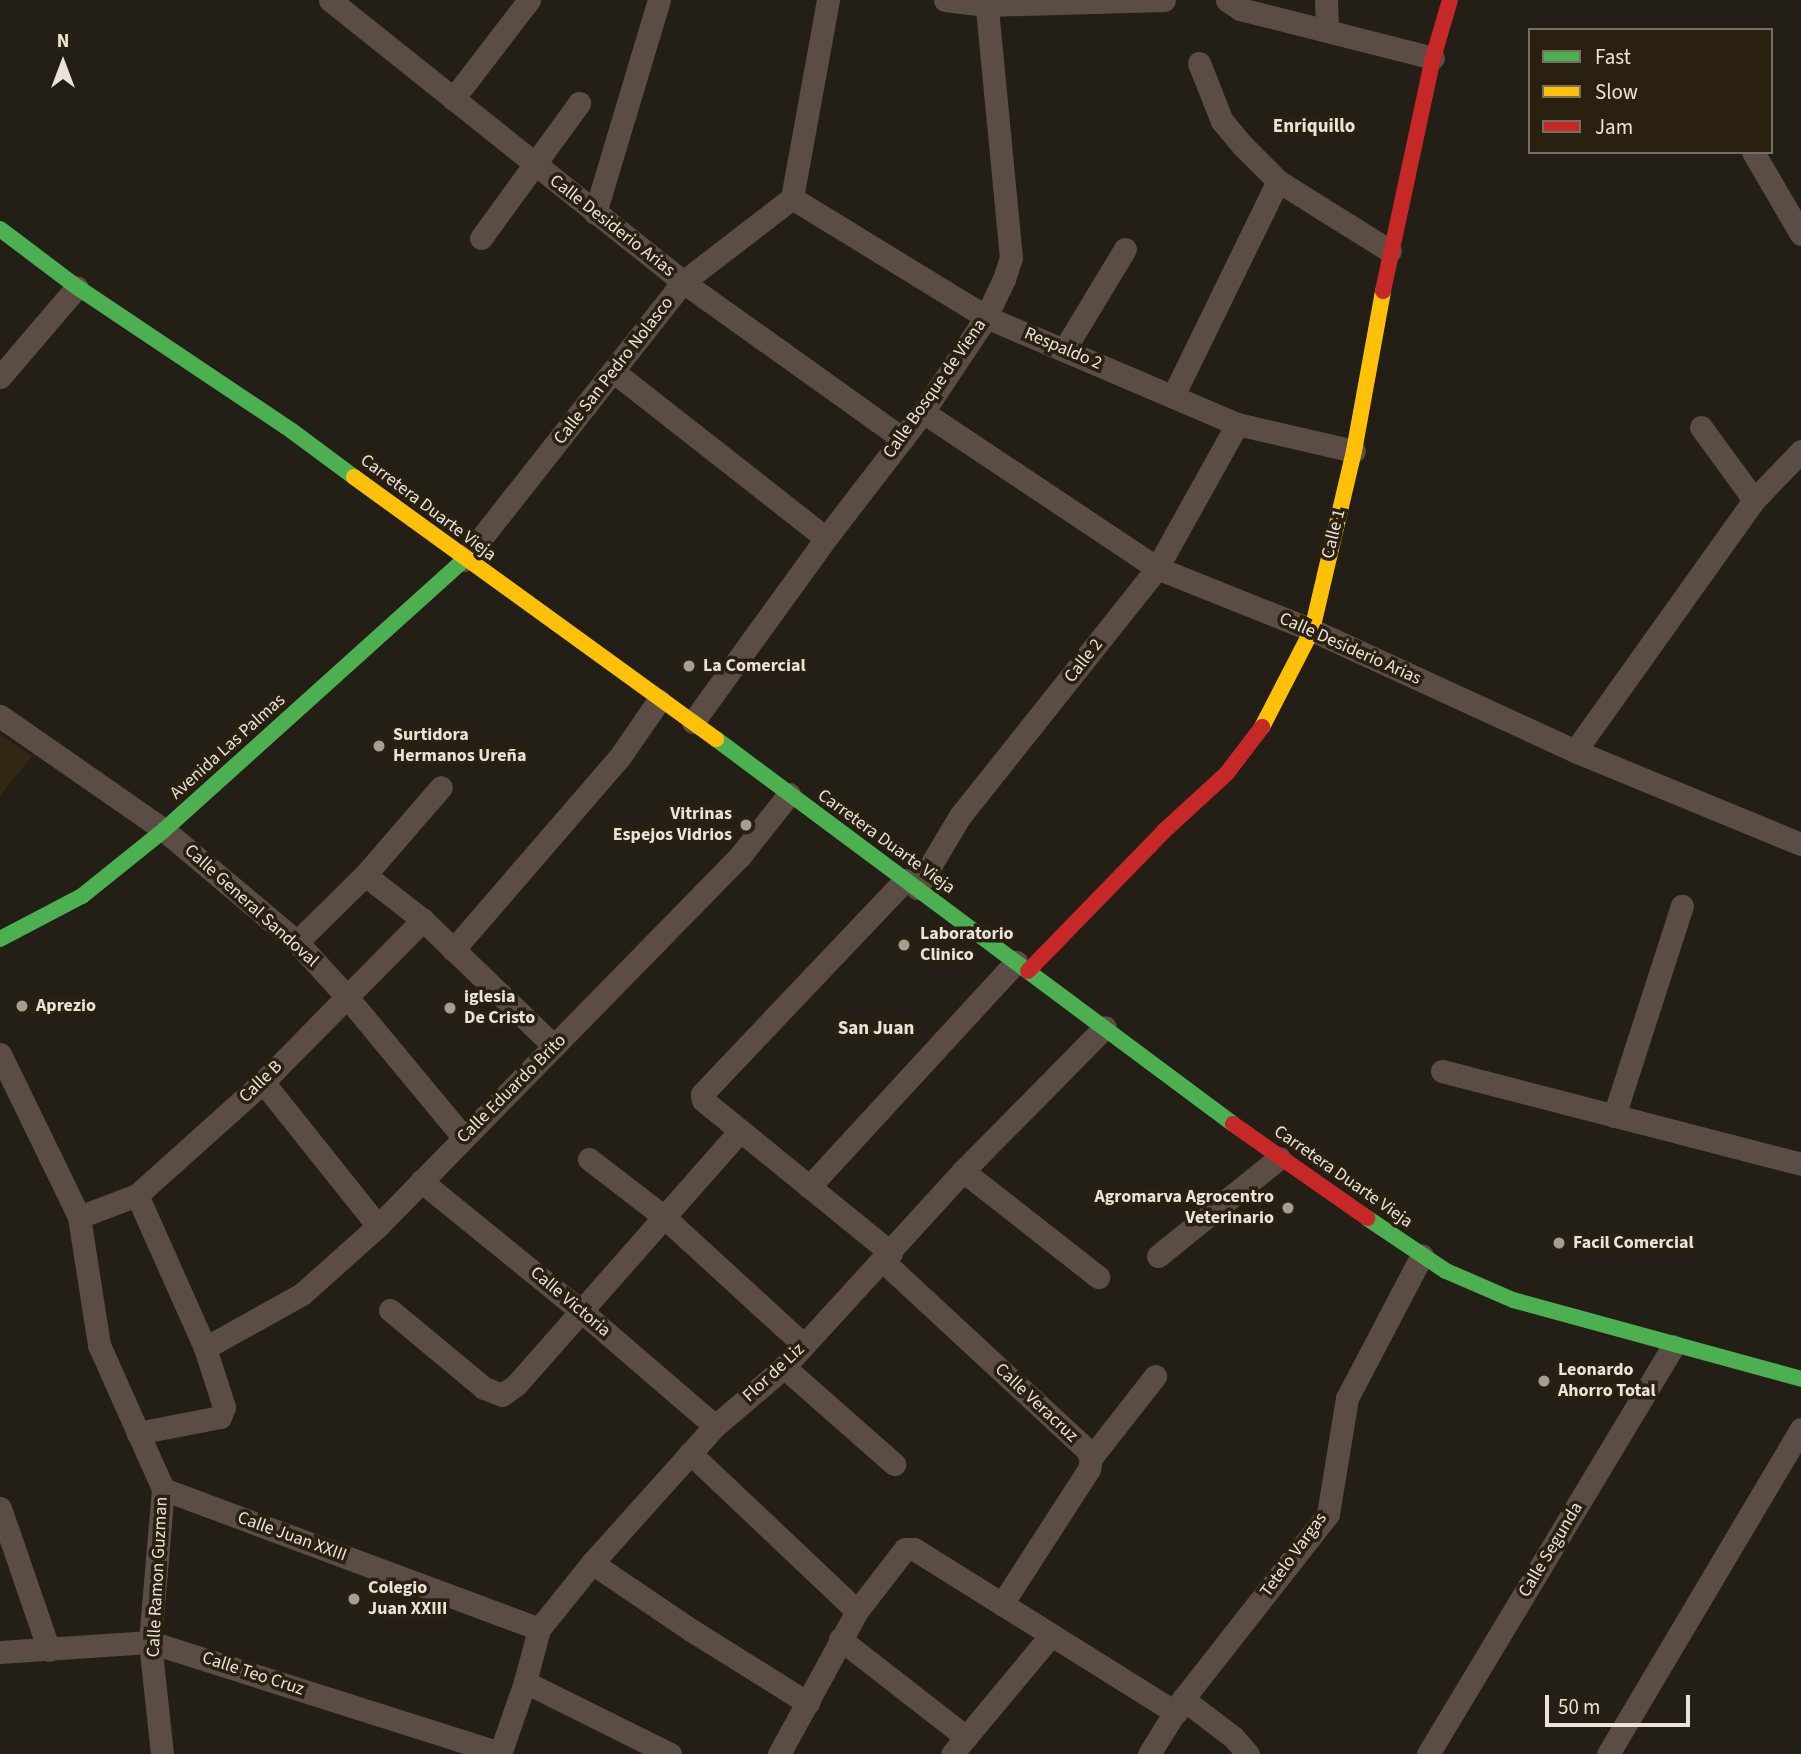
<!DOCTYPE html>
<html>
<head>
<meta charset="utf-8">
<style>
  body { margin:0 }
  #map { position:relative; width:1801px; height:1754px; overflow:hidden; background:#231f16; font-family:"Source Sans 3",sans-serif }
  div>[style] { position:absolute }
  .built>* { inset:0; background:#332813 }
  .street>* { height:23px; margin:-11.5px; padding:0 11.5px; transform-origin:11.5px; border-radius:11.5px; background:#5b4c46 }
  .fast>* { height:16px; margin:-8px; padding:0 8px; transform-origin:8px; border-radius:8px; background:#4caf50 }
  .slow>* { height:16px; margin:-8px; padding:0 8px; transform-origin:8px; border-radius:8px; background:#ffc107 }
  .jam>* { height:16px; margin:-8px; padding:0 8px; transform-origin:8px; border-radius:8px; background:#c62828 }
  .dots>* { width:19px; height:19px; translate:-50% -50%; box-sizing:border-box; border:4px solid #292010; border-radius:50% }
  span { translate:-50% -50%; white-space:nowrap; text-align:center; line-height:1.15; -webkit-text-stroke:7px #292010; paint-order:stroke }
  .street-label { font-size:18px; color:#e9e3d9 }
  .poi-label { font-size:18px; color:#e9e3d9; font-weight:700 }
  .left { translate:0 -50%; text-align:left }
  .right { translate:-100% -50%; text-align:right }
  .neighbourhood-label { font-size:19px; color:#e9e3d9; font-weight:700 }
  .legend { position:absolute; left:1528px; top:28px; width:245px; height:126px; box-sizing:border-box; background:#292010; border:2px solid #766e60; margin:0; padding:9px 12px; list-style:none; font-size:21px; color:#e9e3d9 }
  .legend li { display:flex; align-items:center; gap:14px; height:35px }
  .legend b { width:35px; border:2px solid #766e60 }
  .north { position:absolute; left:28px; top:28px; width:70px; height:70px; -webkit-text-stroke:5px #292010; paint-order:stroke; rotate:0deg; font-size:19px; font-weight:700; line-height:28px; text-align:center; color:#e9e3d9 }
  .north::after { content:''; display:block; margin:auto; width:24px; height:32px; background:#e9e3d9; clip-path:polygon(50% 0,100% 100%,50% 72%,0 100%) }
  .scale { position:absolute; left:1545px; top:1695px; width:145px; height:32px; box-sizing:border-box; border:4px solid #e9e3d9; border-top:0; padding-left:9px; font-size:21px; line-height:24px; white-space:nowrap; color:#e9e3d9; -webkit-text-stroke:5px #292010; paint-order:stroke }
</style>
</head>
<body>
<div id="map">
  <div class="built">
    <i style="clip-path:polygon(0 735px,32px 756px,0 796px)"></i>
  </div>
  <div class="street">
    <i style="left:330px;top:0;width:452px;rotate:38.6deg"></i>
    <i style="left:683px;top:282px;width:270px;rotate:35.5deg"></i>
    <i style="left:945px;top:0;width:41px;rotate:7deg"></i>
    <i style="left:986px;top:5px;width:178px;rotate:-1.6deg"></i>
    <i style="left:1227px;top:0;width:16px;rotate:35deg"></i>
    <i style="left:1240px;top:9px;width:199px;rotate:14.2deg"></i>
    <i style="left:1326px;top:0;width:31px;rotate:88deg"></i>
    <i style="left:1199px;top:63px;width:62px;rotate:68.4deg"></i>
    <i style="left:1222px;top:121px;width:34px;rotate:50deg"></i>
    <i style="left:1244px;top:147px;width:48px;rotate:45deg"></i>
    <i style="left:1278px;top:181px;width:132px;rotate:32deg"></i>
    <i style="left:453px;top:99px;width:125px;rotate:-52.5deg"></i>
    <i style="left:1753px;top:152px;width:95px;rotate:59.7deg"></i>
    <i style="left:792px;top:198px;width:228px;rotate:31.5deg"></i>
    <i style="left:986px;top:317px;width:273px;rotate:23.1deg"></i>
    <i style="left:1237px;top:424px;width:120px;rotate:13deg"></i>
    <i style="left:595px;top:213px;width:222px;rotate:-73.3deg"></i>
    <i style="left:481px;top:238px;width:167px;rotate:-54deg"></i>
    <i style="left:1064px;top:350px;width:118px;rotate:-58.9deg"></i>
    <i style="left:614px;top:372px;width:269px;rotate:38.1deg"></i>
    <i style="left:0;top:377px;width:118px;rotate:-49.5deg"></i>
    <i style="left:1173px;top:396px;width:239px;rotate:-64deg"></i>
    <i style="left:923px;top:412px;width:281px;rotate:33.7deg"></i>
    <i style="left:1157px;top:568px;width:167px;rotate:21.8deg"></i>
    <i style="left:1312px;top:630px;width:289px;rotate:24.7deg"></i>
    <i style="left:1575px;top:751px;width:244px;rotate:22.4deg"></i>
    <i style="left:1701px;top:427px;width:90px;rotate:54deg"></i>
    <i style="left:464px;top:560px;width:354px;rotate:-51.8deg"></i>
    <i style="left:683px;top:282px;width:138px;rotate:-37.6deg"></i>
    <i style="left:792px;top:198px;width:201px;rotate:-79.7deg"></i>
    <i style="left:0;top:716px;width:200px;rotate:34.8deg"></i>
    <i style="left:164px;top:830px;width:174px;rotate:40.1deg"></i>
    <i style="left:297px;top:942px;width:74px;rotate:47.7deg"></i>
    <i style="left:347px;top:997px;width:183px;rotate:50.3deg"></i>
    <i style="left:693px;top:722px;width:227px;rotate:-54.1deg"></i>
    <i style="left:826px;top:538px;width:159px;rotate:-52.4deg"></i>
    <i style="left:923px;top:412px;width:114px;rotate:-56.4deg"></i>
    <i style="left:986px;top:317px;width:42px;rotate:-64.7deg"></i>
    <i style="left:1004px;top:279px;width:22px;rotate:-72deg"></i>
    <i style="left:1011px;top:258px;width:259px;rotate:-95.5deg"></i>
    <i style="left:1575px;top:751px;width:308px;rotate:-54.5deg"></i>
    <i style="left:1754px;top:500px;width:68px;rotate:-46.2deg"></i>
    <i style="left:365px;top:875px;width:73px;rotate:37.8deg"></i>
    <i style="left:423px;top:920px;width:182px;rotate:43.9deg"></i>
    <i style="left:917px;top:888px;width:84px;rotate:-59.2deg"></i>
    <i style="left:960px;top:816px;width:317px;rotate:-51.5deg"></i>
    <i style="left:1157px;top:568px;width:165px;rotate:-60.9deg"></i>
    <i style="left:297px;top:942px;width:95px;rotate:-44.6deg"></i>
    <i style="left:365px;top:875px;width:116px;rotate:-49.2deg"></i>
    <i style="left:453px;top:950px;width:254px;rotate:-49.2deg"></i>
    <i style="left:619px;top:758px;width:70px;rotate:-55.4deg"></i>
    <i style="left:0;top:1054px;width:181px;rotate:64.1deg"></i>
    <i style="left:79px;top:1217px;width:130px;rotate:81.1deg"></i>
    <i style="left:99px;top:1345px;width:158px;rotate:66deg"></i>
    <i style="left:163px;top:1489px;width:154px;rotate:94.9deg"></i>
    <i style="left:150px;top:1642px;width:113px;rotate:83.9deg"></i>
    <i style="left:1442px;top:1071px;width:371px;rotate:14.5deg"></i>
    <i style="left:263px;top:1082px;width:184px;rotate:51.4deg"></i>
    <i style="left:1614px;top:1116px;width:221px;rotate:-72.1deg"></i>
    <i style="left:589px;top:1159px;width:93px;rotate:37.6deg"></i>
    <i style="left:663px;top:1216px;width:191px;rotate:42.5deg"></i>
    <i style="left:963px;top:1171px;width:172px;rotate:38.1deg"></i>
    <i style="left:421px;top:1181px;width:205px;rotate:39.1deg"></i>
    <i style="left:580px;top:1310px;width:178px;rotate:40.7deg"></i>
    <i style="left:809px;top:1187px;width:306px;rotate:-47.4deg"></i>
    <i style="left:137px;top:1195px;width:167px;rotate:66deg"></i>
    <i style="left:205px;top:1348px;width:62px;rotate:72.1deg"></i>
    <i style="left:224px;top:1407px;width:11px;rotate:112deg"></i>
    <i style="left:220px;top:1417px;width:84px;rotate:169deg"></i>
    <i style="left:79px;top:1217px;width:62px;rotate:-20.8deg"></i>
    <i style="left:137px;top:1195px;width:169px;rotate:-41.9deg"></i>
    <i style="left:263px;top:1082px;width:228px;rotate:-45.4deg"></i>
    <i style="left:891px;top:1253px;width:242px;rotate:-140.9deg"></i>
    <i style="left:703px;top:1100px;width:6px;rotate:-99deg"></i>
    <i style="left:702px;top:1094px;width:295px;rotate:-46.5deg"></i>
    <i style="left:1158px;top:1256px;width:156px;rotate:-39deg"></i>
    <i style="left:883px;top:1261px;width:277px;rotate:42.8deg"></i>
    <i style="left:1086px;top:1449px;width:10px;rotate:61deg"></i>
    <i style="left:1091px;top:1458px;width:11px;rotate:100deg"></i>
    <i style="left:1089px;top:1469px;width:161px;rotate:122.8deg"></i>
    <i style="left:390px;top:1310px;width:122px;rotate:39.7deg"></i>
    <i style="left:484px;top:1388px;width:19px;rotate:21deg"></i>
    <i style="left:502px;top:1395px;width:17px;rotate:-36deg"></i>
    <i style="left:516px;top:1385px;width:339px;rotate:-48.6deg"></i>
    <i style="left:205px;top:1348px;width:111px;rotate:-29.1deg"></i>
    <i style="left:302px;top:1294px;width:102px;rotate:-41.8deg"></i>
    <i style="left:378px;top:1226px;width:518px;rotate:-45.63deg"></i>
    <i style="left:740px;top:856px;width:79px;rotate:-51.7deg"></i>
    <i style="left:784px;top:1367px;width:147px;rotate:41.4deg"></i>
    <i style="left:690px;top:1453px;width:230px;rotate:43.4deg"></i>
    <i style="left:1091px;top:1458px;width:104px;rotate:-52deg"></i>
    <i style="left:163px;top:1489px;width:401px;rotate:20.4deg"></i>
    <i style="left:0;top:1508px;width:150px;rotate:71deg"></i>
    <i style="left:592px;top:1563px;width:120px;rotate:34.1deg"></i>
    <i style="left:691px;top:1630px;width:138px;rotate:32deg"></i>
    <i style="left:840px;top:1639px;width:160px;rotate:37.9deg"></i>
    <i style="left:0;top:1652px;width:150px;rotate:-3.8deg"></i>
    <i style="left:150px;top:1642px;width:367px;rotate:17.6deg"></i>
    <i style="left:525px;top:1682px;width:162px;rotate:26.4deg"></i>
    <i style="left:1183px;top:1699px;width:63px;rotate:37.2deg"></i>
    <i style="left:1233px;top:1737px;width:23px;rotate:49deg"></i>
    <i style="left:500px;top:1754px;width:76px;rotate:-70.9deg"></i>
    <i style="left:525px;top:1682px;width:55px;rotate:-75.2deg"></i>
    <i style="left:539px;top:1629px;width:85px;rotate:-51.2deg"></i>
    <i style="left:592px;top:1563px;width:184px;rotate:-48.1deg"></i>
    <i style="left:715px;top:1426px;width:91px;rotate:-40.5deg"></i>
    <i style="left:784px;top:1367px;width:265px;rotate:-47.6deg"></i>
    <i style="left:963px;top:1171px;width:202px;rotate:-45.4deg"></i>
    <i style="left:779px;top:1754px;width:163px;rotate:-61.4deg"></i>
    <i style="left:857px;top:1611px;width:78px;rotate:-52.3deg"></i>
    <i style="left:905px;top:1549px;width:9px"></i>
    <i style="left:914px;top:1549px;width:309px;rotate:32deg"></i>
    <i style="left:952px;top:1754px;width:155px;rotate:-50.2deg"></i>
    <i style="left:1149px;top:1754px;width:65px;rotate:-58.3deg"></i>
    <i style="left:1183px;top:1699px;width:235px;rotate:-51.9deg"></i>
    <i style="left:1328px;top:1514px;width:118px;rotate:-80.7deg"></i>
    <i style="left:1347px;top:1398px;width:161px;rotate:-62.3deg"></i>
    <i style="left:1428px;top:1754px;width:476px;rotate:-59deg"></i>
    <i style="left:1608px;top:1754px;width:378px;rotate:-59.3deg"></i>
  </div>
  <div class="fast">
    <i style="left:0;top:229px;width:96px;rotate:37deg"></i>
    <i style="left:77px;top:287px;width:259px;rotate:33.8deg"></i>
    <i style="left:292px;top:431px;width:77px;rotate:36.6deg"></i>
    <i style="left:716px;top:739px;width:645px;rotate:36.67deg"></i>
    <i style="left:0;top:939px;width:93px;rotate:-27.7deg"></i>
    <i style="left:82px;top:896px;width:105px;rotate:-38.8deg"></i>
    <i style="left:164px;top:830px;width:404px;rotate:-42deg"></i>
    <i style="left:1367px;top:1218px;width:95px;rotate:33.9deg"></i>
    <i style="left:1446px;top:1271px;width:73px;rotate:23.4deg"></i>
    <i style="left:1513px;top:1300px;width:299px;rotate:15.3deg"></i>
  </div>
  <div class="slow">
    <i style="left:354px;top:477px;width:447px;rotate:35.9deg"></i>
    <i style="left:1262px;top:727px;width:109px;rotate:-62.7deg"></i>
    <i style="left:1312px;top:630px;width:184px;rotate:-76.8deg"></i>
    <i style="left:1354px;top:451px;width:163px;rotate:-79.7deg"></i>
  </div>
  <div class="jam">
    <i style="left:1383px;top:291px;width:238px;rotate:-77.9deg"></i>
    <i style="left:1433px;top:58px;width:60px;rotate:-73.7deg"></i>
    <i style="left:1028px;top:971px;width:195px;rotate:-45.8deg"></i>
    <i style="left:1164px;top:831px;width:86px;rotate:-42.6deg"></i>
    <i style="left:1227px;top:773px;width:58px;rotate:-52.7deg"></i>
    <i style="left:1233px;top:1124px;width:164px;rotate:35deg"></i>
  </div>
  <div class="dots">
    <i style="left:689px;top:666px;background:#a49e95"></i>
    <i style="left:379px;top:746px;background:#a49e95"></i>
    <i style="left:746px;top:825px;background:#a49e95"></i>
    <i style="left:904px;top:945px;background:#a49e95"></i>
    <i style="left:22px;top:1006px;background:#a49e95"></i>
    <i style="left:450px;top:1008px;background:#a49e95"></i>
    <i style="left:1288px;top:1208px;background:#a49e95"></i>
    <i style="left:1559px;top:1243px;background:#a49e95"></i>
    <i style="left:1544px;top:1381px;background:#a49e95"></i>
    <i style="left:354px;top:1599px;background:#a49e95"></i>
  </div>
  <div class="street-label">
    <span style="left:612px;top:226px;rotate:38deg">Calle Desiderio Arias</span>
    <span style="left:1063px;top:349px;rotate:23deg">Respaldo 2</span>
    <span style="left:614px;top:371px;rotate:-52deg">Calle San Pedro Nolasco</span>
    <span style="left:935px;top:389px;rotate:-55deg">Calle Bosque de Viena</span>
    <span style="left:428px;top:508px;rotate:37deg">Carretera Duarte Vieja</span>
    <span style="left:1334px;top:534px;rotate:-76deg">Calle 1</span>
    <span style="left:1350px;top:649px;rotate:24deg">Calle Desiderio Arias</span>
    <span style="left:1084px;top:661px;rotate:-52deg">Calle 2</span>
    <span style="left:228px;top:747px;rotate:-42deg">Avenida Las Palmas</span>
    <span style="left:886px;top:842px;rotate:36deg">Carretera Duarte Vieja</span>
    <span style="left:251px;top:906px;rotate:42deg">Calle General Sandoval</span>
    <span style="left:261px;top:1082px;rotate:-44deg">Calle B</span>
    <span style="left:512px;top:1089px;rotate:-45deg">Calle Eduardo Brito</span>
    <span style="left:1343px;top:1177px;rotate:35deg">Carretera Duarte Vieja</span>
    <span style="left:570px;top:1302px;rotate:40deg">Calle Victoria</span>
    <span style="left:774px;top:1373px;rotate:-43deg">Flor de Liz</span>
    <span style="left:1036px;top:1403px;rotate:43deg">Calle Veracruz</span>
    <span style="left:292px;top:1537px;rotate:20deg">Calle Juan XXIII</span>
    <span style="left:1551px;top:1550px;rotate:-59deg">Calle Segunda</span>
    <span style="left:1294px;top:1555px;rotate:-54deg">Tetelo Vargas</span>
    <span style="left:158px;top:1577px;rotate:-87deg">Calle Ramon Guzman</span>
    <span style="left:253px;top:1674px;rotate:18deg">Calle Teo Cruz</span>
  </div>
  <div class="poi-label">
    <span class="left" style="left:703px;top:666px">La Comercial</span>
    <span class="left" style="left:393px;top:746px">Surtidora<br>Hermanos Ureña</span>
    <span class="right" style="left:732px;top:825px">Vitrinas<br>Espejos Vidrios</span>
    <span class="left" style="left:920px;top:945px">Laboratorio<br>Clinico</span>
    <span class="left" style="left:464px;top:1008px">iglesia<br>De Cristo</span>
    <span class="left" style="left:36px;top:1006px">Aprezio</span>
    <span class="right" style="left:1274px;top:1208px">Agromarva Agrocentro<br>Veterinario</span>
    <span class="left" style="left:1573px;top:1243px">Facil Comercial</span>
    <span class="left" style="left:1558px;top:1381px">Leonardo<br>Ahorro Total</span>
    <span class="left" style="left:368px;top:1599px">Colegio<br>Juan XXIII</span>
  </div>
  <div class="neighbourhood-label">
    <span style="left:1314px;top:127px">Enriquillo</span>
    <span style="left:876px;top:1029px">San Juan</span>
  </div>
  <ul class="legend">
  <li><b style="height:9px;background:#4caf50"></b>Fast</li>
  <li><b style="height:9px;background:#ffc107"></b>Slow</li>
  <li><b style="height:9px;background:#c62828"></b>Jam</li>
  </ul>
  <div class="north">N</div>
  <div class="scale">50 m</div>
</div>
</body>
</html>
